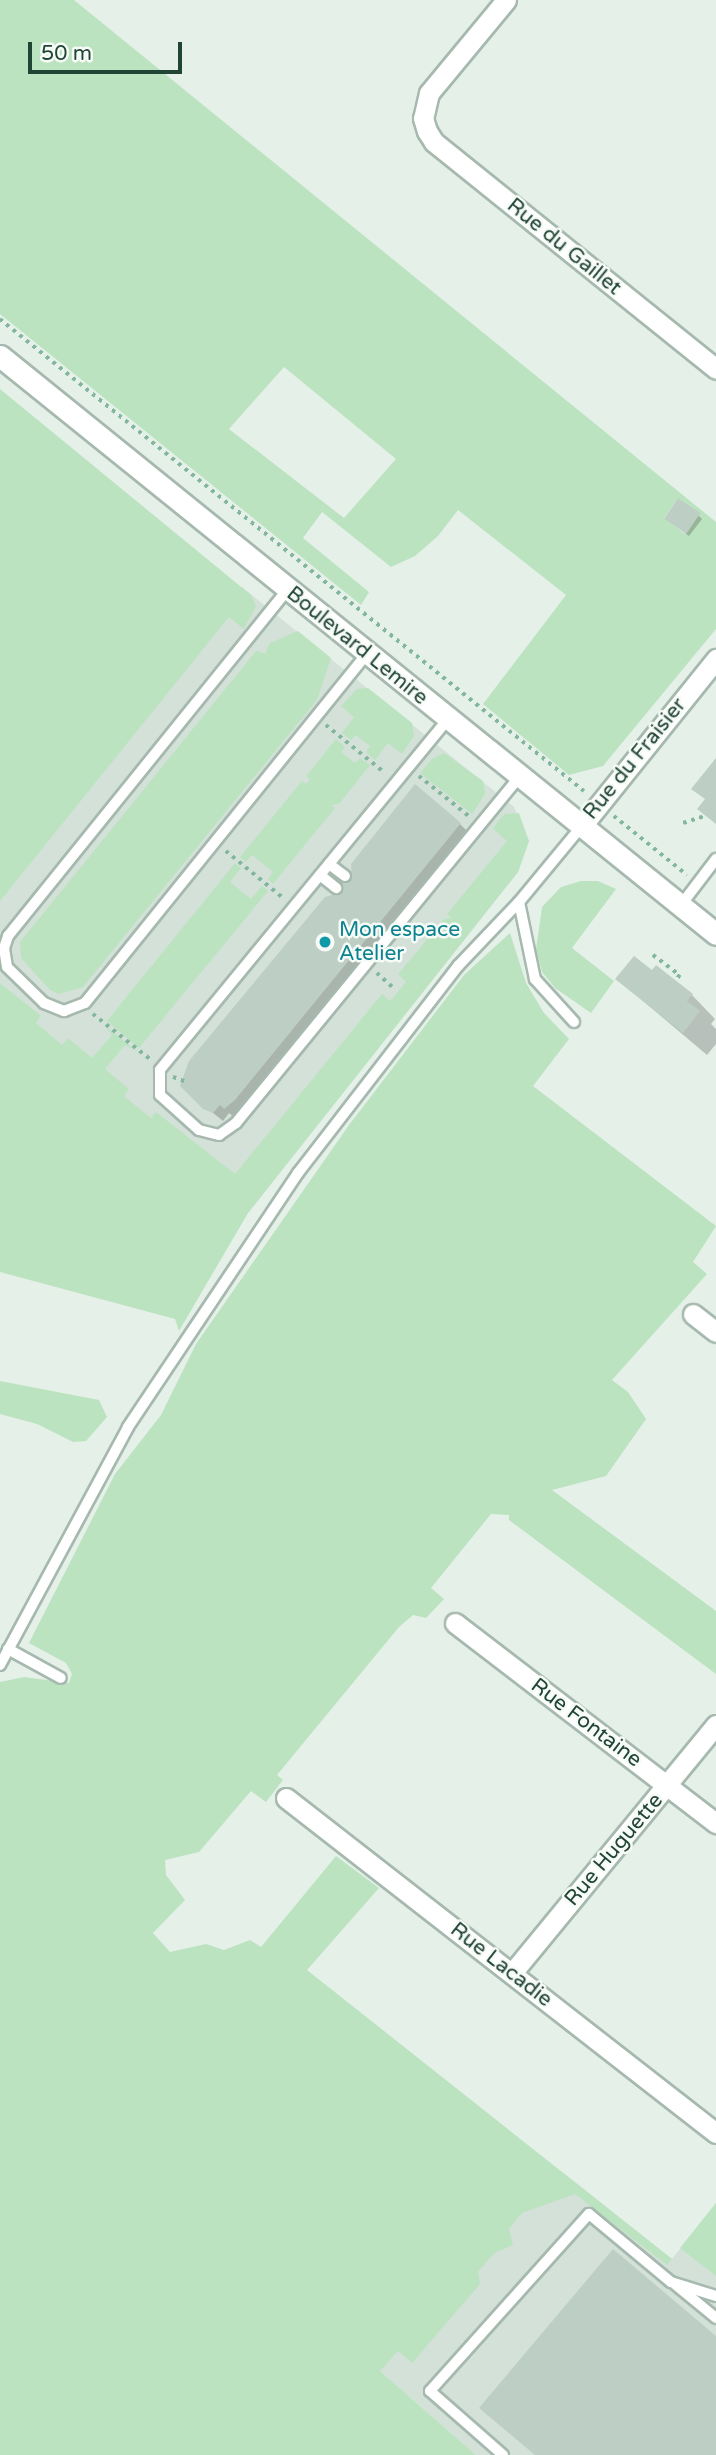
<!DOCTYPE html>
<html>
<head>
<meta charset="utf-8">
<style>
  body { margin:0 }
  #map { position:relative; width:716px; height:2455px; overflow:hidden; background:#e5f0e9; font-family:"Varela Round",sans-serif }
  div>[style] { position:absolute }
  .built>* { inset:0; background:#d3e1d8 }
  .green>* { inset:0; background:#bce3c0 }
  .shadow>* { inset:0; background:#0003 }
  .building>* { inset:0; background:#bdcec4; transform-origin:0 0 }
  .path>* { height:3.5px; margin-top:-1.75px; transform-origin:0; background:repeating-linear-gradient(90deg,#82b79e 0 3.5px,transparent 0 8.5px) }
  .roads { filter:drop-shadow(2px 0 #a6b9af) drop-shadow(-2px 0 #a6b9af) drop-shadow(0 2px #a6b9af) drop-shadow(0 -2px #a6b9af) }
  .lane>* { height:10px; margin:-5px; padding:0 5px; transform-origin:5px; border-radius:5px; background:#fff }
  .street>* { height:19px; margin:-9.5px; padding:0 9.5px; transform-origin:9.5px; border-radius:9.5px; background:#fff }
  .secondary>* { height:21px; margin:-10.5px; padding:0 10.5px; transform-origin:10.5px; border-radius:10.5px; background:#fff }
  .dots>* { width:19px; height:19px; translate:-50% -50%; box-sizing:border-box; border:4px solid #f7fbf8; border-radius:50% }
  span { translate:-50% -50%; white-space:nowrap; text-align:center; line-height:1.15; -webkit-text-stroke:5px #f7fbf8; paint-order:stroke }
  .street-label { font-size:21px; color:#214535 }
  .culture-label { font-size:21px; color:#0d838f }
  .left { translate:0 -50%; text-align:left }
  .scale { position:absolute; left:28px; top:42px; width:154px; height:32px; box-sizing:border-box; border:4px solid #214535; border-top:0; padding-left:9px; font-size:21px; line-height:24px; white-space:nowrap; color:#214535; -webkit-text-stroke:5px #f7fbf8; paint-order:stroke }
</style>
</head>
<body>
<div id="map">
  <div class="built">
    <i style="clip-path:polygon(242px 587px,514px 807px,529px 841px,518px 872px,248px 1213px,0 1011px,0 884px)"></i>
    <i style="clip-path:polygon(561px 2171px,672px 2259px,716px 2203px,716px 2455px,476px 2455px,380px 2371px,381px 2360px)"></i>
  </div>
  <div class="green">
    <i style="clip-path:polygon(evenodd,0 0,74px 0,716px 522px,716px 629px,603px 766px,569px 775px,483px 704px,566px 595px,458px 510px,438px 536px,415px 556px,391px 567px,322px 512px,303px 538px,369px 592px,361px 605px,0 314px,0 0,284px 367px,396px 459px,344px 518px,229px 429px,284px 367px,0 0,678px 498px,699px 513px,685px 534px,664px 518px,678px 498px)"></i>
    <i style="clip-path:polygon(0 389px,251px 595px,256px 606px,244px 629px,229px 617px,0 901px)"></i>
    <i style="clip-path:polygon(298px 631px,331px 658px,317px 700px,83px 987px,59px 994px,50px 990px,21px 958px,20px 942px,256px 651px,265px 654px,270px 643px)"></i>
    <i style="clip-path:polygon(368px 688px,412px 723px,414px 736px,402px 754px,388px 743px,375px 760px,366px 752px,370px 746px,356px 735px,351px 740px,342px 733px,354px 717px,341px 706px,357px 689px)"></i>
    <i style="clip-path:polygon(336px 739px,345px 747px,341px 752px,355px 763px,360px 758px,370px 765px,339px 804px,331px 805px,335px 808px,273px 884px,268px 879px,273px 872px,252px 855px,246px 862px,240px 857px,302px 781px,306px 784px,310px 779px,306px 776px)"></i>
    <i style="clip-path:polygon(444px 753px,483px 781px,485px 794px,472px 814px,420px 773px,432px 759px)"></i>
    <i style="clip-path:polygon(519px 813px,529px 841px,518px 872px,248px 1213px,179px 1331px,175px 1319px,0 1272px,0 983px,41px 1016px,36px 1023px,62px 1045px,68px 1038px,92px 1058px,112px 1035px,104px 1025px,137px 1051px,125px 1045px,105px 1069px,129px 1089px,124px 1096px,151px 1118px,156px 1112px,235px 1174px,382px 994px,390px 1001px,406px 982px,398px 974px,444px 919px,451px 918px,447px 914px,507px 841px,493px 829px,499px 820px,505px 814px)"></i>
    <i style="clip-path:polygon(235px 863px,241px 868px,230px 882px,251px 899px,262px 886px,268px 891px,139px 1048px,107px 1021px)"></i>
    <i style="clip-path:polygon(581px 881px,598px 881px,616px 889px,572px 948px,614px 981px,591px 1013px,555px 988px,542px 972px,536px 949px,542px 907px,561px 887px)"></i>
    <i style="clip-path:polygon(510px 933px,526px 983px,544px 1013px,569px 1039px,533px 1086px,716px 1226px,693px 1262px,707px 1274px,612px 1380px,628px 1392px,646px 1419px,606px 1476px,552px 1490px,716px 1611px,716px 1674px,509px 1520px,509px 1515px,491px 1514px,431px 1588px,444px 1599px,426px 1618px,413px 1615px,399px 1627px,277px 1775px,283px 1780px,266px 1802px,251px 1791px,199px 1852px,165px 1860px,166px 1875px,185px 1900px,153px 1933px,170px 1952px,206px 1944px,224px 1950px,250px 1940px,261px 1947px,336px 1856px,379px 1888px,307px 1970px,672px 2259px,667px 2265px,575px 2194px,522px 2213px,509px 2229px,513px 2245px,496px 2252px,478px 2271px,480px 2284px,412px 2363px,398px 2351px,380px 2371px,476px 2455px,0 2455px,0 1682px,24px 1677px,69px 1683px,72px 1674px,66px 1663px,29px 1643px,115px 1474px,161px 1415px,196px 1344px,349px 1125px,464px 975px)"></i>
    <i style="clip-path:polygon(0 1381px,99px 1400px,107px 1417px,86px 1441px,73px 1442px,37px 1424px,0 1414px)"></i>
    <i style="clip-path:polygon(716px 2203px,716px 2276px,680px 2248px)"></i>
  </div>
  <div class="shadow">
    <i style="clip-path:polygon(698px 515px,702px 519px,689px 536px,670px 522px)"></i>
    <i style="clip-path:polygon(460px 824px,469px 833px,244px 1109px,234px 1117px,229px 1113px,223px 1121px,191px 1095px,344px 893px)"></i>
    <i style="clip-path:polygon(653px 973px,692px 995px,715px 1019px,711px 1024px,716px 1029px,716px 1044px,707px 1055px,617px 979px)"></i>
  </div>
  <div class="building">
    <i style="left:678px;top:498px;width:27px;height:25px;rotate:34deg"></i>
    <i style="clip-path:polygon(716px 758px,716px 824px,697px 809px,705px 799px,691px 789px)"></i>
    <i style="clip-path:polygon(415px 784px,461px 823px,235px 1100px,224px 1109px,220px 1105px,213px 1113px,203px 1109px,180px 1086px,189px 1061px,325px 897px,342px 892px,340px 882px,352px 878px,351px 864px)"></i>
    <i style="clip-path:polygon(634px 956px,652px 970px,656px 965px,693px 994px,687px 1001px,700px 1011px,683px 1033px,615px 979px)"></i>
    <i style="clip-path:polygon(613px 2249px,716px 2336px,716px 2455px,535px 2455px,479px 2408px)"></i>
  </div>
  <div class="path">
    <i style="left:0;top:319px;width:751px;rotate:38.95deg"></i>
    <i style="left:326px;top:725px;width:76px;rotate:39.1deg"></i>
    <i style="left:419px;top:776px;width:65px;rotate:38.8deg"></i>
    <i style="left:614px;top:816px;width:94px;rotate:38.9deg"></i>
    <i style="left:683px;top:823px;width:23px;rotate:-18deg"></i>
    <i style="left:226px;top:851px;width:72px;rotate:39.4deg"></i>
    <i style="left:653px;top:955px;width:34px;rotate:37deg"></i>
    <i style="left:680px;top:975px;width:7px;rotate:124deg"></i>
    <i style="left:377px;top:973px;width:25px;rotate:42deg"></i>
    <i style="left:93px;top:1014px;width:73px;rotate:38.3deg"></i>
    <i style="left:173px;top:1077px;width:12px;rotate:20deg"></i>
  </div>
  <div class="roads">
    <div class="lane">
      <i style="left:288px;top:589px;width:446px;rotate:128.9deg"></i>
      <i style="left:8px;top:936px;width:13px;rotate:108deg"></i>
      <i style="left:4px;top:948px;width:19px;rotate:81deg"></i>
      <i style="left:7px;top:967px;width:52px;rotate:44.2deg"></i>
      <i style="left:44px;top:1003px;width:22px;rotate:22deg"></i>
      <i style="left:64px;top:1011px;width:22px;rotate:-21deg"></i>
      <i style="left:85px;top:1003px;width:449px;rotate:-51.1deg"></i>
      <i style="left:448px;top:719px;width:454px;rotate:129.4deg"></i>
      <i style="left:160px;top:1070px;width:25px;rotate:90deg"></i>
      <i style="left:160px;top:1095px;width:52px;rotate:41.9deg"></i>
      <i style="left:199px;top:1130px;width:21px;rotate:14deg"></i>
      <i style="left:219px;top:1135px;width:21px;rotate:-35deg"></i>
      <i style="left:236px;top:1123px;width:447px;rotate:-50.7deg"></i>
      <i style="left:329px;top:864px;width:20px;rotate:37deg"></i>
      <i style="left:320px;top:875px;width:21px;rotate:39deg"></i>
      <i style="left:519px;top:902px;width:79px;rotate:78.3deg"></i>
      <i style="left:535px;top:979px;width:58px;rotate:47.8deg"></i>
      <i style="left:681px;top:905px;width:58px;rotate:-52.7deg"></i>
      <i style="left:8px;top:1649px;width:60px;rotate:28.7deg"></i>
      <i style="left:0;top:1665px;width:270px;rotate:-61.7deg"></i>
      <i style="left:128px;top:1427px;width:306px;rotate:-56.2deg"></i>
      <i style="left:298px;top:1173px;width:262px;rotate:-52.3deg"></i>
      <i style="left:458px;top:966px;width:88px;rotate:-46.4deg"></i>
      <i style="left:519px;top:902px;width:97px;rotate:-50.4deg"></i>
      <i style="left:676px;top:2285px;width:52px;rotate:39.5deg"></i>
      <i style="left:503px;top:2455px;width:97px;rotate:-138.8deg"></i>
      <i style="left:430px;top:2391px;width:238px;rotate:-48.1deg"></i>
      <i style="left:589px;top:2214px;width:107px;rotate:39.7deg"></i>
      <i style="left:671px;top:2282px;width:47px;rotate:17.3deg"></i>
    </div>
    <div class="street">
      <i style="left:506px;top:0;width:121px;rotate:129.6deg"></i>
      <i style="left:429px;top:93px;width:26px;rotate:103deg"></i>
      <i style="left:423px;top:118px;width:14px;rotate:73deg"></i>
      <i style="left:427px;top:131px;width:13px;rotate:58deg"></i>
      <i style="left:434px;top:142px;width:362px;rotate:38.8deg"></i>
      <i style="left:581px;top:827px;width:216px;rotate:-51.2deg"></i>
      <i style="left:693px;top:1314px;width:29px;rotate:38deg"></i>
      <i style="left:455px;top:1623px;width:329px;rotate:37.5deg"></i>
      <i style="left:286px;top:1798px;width:545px;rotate:37.92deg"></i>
      <i style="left:512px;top:1973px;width:321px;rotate:-50.6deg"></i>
    </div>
    <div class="secondary">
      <i style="left:0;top:356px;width:920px;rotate:38.91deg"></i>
    </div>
  </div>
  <div class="dots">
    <i style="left:325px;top:942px;background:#0f9aa8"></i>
  </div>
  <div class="street-label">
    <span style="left:564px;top:247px;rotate:39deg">Rue du Gaillet</span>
    <span style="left:357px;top:646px;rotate:39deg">Boulevard Lemire</span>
    <span style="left:635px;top:759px;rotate:-51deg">Rue du Fraisier</span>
    <span style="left:586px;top:1723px;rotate:37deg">Rue Fontaine</span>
    <span style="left:614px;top:1850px;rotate:-50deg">Rue Huguette</span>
    <span style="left:501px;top:1965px;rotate:38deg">Rue Lacadie</span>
  </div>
  <div class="culture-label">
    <span class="left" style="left:339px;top:942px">Mon espace<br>Atelier</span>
  </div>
  <div class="scale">50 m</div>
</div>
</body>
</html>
